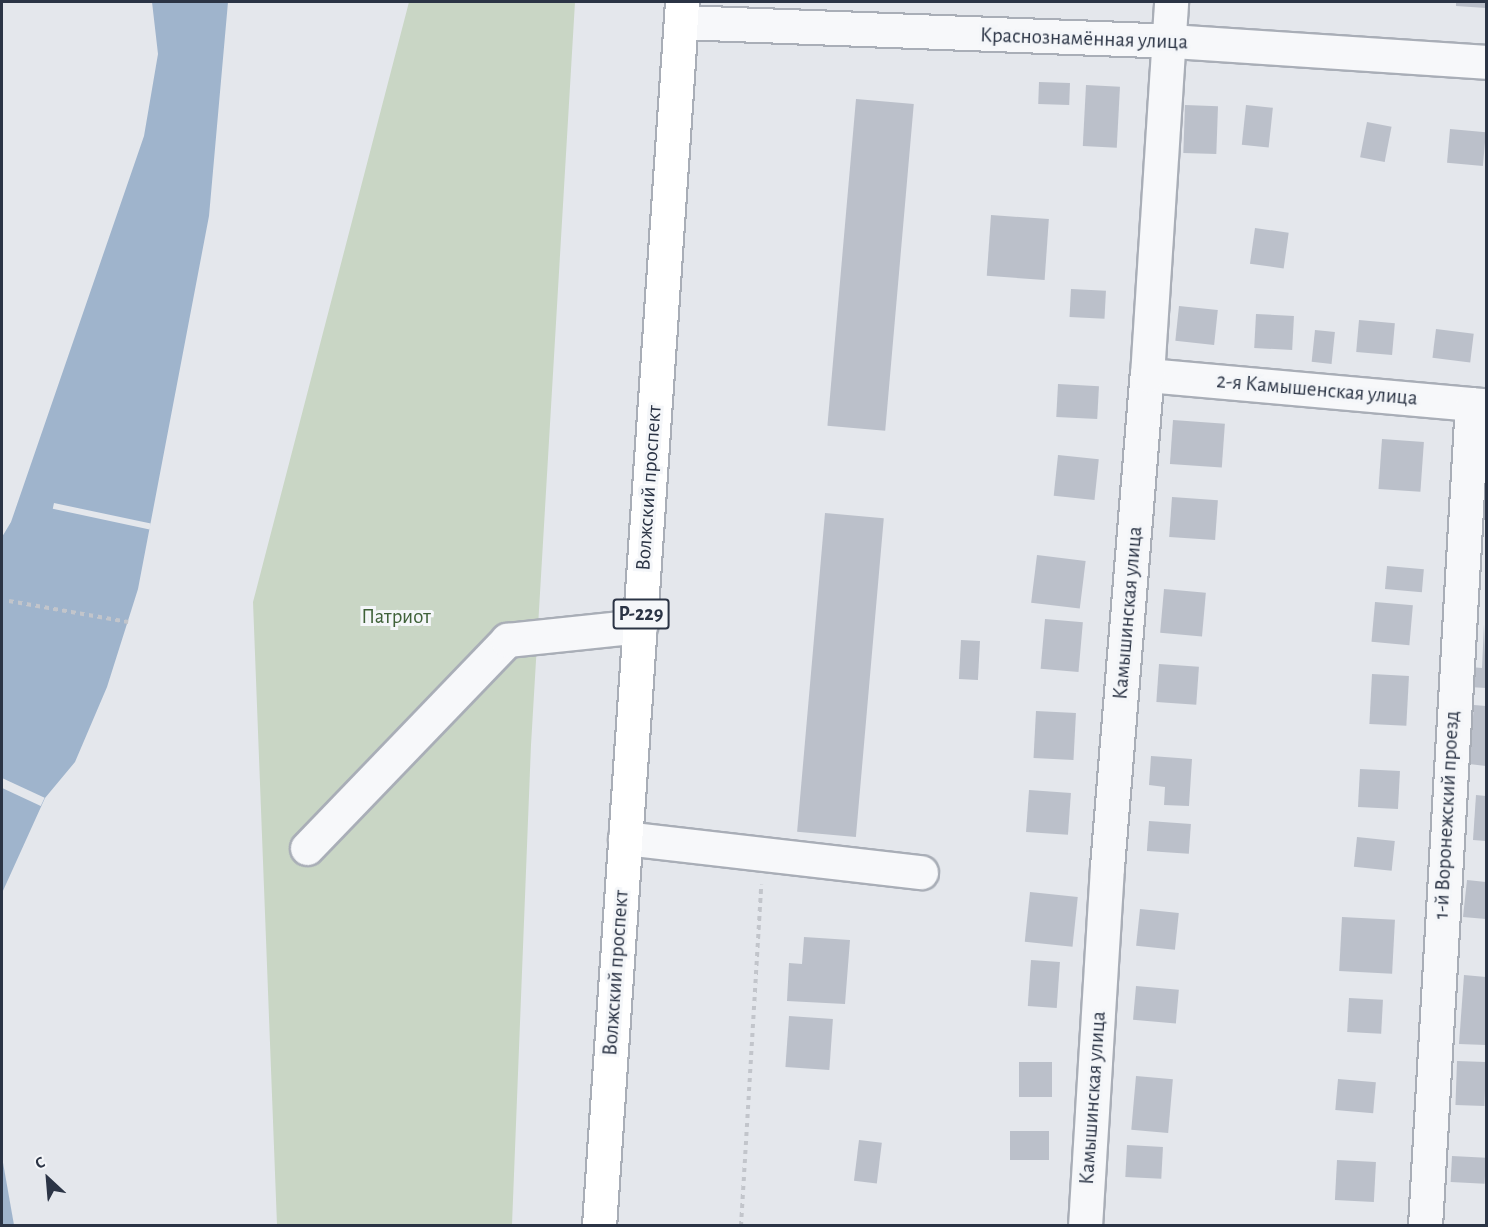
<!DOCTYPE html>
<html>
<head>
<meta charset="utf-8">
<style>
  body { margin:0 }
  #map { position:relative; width:1488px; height:1227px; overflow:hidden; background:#e4e7ec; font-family:"Alegreya Sans",sans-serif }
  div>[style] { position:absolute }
  .green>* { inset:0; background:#c9d6c5 }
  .water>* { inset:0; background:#9fb4cc }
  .pier>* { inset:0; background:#e4e7ec; transform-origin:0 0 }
  .building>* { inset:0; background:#bbc0ca; transform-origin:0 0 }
  .path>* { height:4px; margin-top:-2px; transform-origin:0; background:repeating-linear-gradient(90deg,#c2c5cb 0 4.5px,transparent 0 9px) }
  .roads { filter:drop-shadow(2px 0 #a9aeb7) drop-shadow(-2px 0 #a9aeb7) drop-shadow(0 2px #a9aeb7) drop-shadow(0 -2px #a9aeb7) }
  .minor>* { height:33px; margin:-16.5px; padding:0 16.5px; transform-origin:16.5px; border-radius:16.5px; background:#f7f8fa }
  .major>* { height:33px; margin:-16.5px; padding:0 16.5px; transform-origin:16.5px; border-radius:16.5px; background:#fff }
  span { translate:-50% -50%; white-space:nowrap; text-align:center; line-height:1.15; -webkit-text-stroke:6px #f4f6f9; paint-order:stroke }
  .shield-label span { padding:2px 4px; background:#f4f6f9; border:2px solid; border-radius:4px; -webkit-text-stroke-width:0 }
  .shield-label { font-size:20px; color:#2b3445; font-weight:700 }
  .street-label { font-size:21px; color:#2b3445 }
  .park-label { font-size:21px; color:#3f6138 }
  .frame { position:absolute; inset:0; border:3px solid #2b3445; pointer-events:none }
  .north { position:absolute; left:18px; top:1149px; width:60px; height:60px; -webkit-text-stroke:4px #f4f6f9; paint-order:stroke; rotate:334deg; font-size:16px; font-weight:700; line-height:24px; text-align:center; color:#2b3445 }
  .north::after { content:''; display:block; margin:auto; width:21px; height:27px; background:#2b3445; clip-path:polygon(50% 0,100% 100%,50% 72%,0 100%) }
</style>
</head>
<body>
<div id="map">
  <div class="green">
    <i style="clip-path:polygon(409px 2px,575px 2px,531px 745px,512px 1225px,277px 1225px,253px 602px)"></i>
  </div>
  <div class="water">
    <i style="clip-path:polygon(152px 2px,228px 2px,209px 216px,138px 589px,107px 687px,75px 762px,45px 798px,2px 893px,2px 537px,11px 522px,144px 136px,158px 54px)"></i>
    <i style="clip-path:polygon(2px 1157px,14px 1225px,2px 1225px)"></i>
  </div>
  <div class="pier">
    <i style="left:54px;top:503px;width:99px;height:6px;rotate:12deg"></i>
    <i style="left:2px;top:778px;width:47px;height:9px;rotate:25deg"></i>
  </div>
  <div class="building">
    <i style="clip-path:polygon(1456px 2px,1486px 2px,1486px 8px,1456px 6px)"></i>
    <i style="left:1039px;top:82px;width:31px;height:22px;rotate:2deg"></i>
    <i style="left:1086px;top:85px;width:34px;height:61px;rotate:3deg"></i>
    <i style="left:856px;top:99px;width:58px;height:328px;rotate:5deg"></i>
    <i style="left:1185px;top:105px;width:33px;height:48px;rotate:2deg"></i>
    <i style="left:1246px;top:105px;width:27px;height:40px;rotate:6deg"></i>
    <i style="left:1367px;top:122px;width:25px;height:36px;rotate:11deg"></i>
    <i style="left:1450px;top:129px;width:36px;height:34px;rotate:5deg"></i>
    <i style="left:991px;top:215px;width:58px;height:61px;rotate:4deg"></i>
    <i style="left:1255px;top:228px;width:34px;height:36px;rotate:8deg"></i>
    <i style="left:1071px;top:289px;width:35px;height:28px;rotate:3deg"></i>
    <i style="left:1179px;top:306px;width:39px;height:35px;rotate:6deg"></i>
    <i style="left:1256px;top:314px;width:38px;height:34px;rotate:3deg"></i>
    <i style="left:1359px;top:320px;width:36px;height:32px;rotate:5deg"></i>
    <i style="left:1436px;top:329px;width:38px;height:29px;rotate:7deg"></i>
    <i style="left:1315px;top:330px;width:20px;height:32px;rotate:6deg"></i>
    <i style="left:1058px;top:384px;width:41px;height:33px;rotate:3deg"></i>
    <i style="left:1173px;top:420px;width:52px;height:44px;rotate:4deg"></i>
    <i style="left:1382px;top:439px;width:42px;height:50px;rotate:4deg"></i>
    <i style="left:1058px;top:455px;width:41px;height:41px;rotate:6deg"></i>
    <i style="left:1172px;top:497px;width:46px;height:40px;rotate:4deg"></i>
    <i style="left:825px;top:513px;width:59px;height:320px;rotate:5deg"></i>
    <i style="left:1037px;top:555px;width:49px;height:48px;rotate:7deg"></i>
    <i style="left:1387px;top:566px;width:37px;height:23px;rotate:5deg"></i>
    <i style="left:1164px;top:589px;width:42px;height:44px;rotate:5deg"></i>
    <i style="left:1375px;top:602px;width:38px;height:40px;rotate:5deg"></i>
    <i style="left:1045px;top:619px;width:38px;height:50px;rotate:5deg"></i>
    <i style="clip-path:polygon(1484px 624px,1486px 688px,1469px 687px,1470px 667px,1482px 668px)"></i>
    <i style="left:961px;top:640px;width:19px;height:39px;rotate:3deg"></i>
    <i style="left:1159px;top:664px;width:40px;height:38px;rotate:4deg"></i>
    <i style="left:1372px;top:674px;width:37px;height:50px;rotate:3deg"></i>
    <i style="clip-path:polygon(1474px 705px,1486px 706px,1486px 766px,1469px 764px)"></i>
    <i style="left:1036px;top:711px;width:40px;height:47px;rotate:3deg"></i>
    <i style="clip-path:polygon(1151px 756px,1192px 759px,1189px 806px,1164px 805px,1165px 787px,1149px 785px)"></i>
    <i style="left:1360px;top:769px;width:40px;height:38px;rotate:3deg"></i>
    <i style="left:1029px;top:790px;width:42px;height:42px;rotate:4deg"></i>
    <i style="clip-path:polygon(1476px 795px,1486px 796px,1486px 841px,1473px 840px)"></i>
    <i style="left:1149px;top:821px;width:42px;height:30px;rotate:4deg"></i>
    <i style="left:1357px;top:837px;width:38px;height:30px;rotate:6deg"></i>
    <i style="clip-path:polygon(1467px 880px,1486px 882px,1486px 919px,1463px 917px)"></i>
    <i style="left:1030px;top:892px;width:48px;height:50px;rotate:6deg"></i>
    <i style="left:1140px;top:909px;width:39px;height:37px;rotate:6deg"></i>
    <i style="left:1342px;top:917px;width:53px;height:54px;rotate:3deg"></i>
    <i style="clip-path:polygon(804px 937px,850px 940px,845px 1004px,787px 1001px,789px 963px,802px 964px)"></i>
    <i style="left:1031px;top:960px;width:29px;height:46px;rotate:4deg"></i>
    <i style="clip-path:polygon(1464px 975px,1486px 977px,1486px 1045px,1459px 1044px)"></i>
    <i style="left:1136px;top:986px;width:43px;height:34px;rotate:5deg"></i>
    <i style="left:1349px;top:998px;width:34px;height:34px;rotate:3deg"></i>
    <i style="left:789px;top:1016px;width:44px;height:51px;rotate:4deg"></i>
    <i style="left:1457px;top:1061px;width:29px;height:44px;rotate:2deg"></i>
    <i style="left:1019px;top:1062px;width:33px;height:35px"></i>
    <i style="left:1136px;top:1076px;width:37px;height:54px;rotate:5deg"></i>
    <i style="left:1338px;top:1079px;width:38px;height:31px;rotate:5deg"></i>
    <i style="left:1010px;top:1131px;width:39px;height:29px"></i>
    <i style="left:859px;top:1140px;width:23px;height:41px;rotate:7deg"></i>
    <i style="left:1127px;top:1145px;width:36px;height:32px;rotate:3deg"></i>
    <i style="left:1452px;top:1156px;width:34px;height:26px;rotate:3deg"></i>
    <i style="left:1337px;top:1160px;width:39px;height:40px;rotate:3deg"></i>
  </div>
  <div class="path">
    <i style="left:9px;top:601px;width:121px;rotate:10deg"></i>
    <i style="left:741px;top:1226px;width:342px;rotate:-86.6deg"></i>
  </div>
  <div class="roads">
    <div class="minor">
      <i style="left:681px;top:22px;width:490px;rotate:2.2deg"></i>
      <i style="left:1171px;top:41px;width:316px;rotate:3.8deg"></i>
      <i style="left:1147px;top:375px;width:340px;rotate:5.1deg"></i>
      <i style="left:625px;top:838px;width:298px;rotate:6.6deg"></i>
      <i style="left:307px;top:848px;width:289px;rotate:-46.1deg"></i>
      <i style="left:507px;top:640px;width:134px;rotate:-6deg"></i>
      <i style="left:1085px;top:1226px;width:360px;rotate:-86.5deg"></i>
      <i style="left:1107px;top:867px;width:494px;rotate:-85.4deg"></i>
      <i style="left:1147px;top:375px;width:374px;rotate:-86.3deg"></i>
      <i style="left:1425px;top:1226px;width:823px;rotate:-86.73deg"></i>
    </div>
    <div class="major">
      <i style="left:599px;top:1226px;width:1227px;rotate:-86.12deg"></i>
    </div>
  </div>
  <div class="shield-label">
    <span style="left:641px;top:614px">Р-229</span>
  </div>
  <div class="street-label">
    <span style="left:1084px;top:39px;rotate:2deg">Краснознамённая улица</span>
    <span style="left:1317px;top:390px;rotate:5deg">2-я Камышенская улица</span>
    <span style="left:649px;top:488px;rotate:-86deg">Волжский проспект</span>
    <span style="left:1128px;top:613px;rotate:-85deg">Камышинская улица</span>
    <span style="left:1447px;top:815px;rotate:-87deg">1-й Воронежский проезд</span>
    <span style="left:616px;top:973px;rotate:-86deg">Волжский проспект</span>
    <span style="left:1093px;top:1098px;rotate:-86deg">Камышинская улица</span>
  </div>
  <div class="park-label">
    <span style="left:396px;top:617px">Патриот</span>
  </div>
  <div class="frame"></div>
  <div class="north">С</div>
</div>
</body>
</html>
